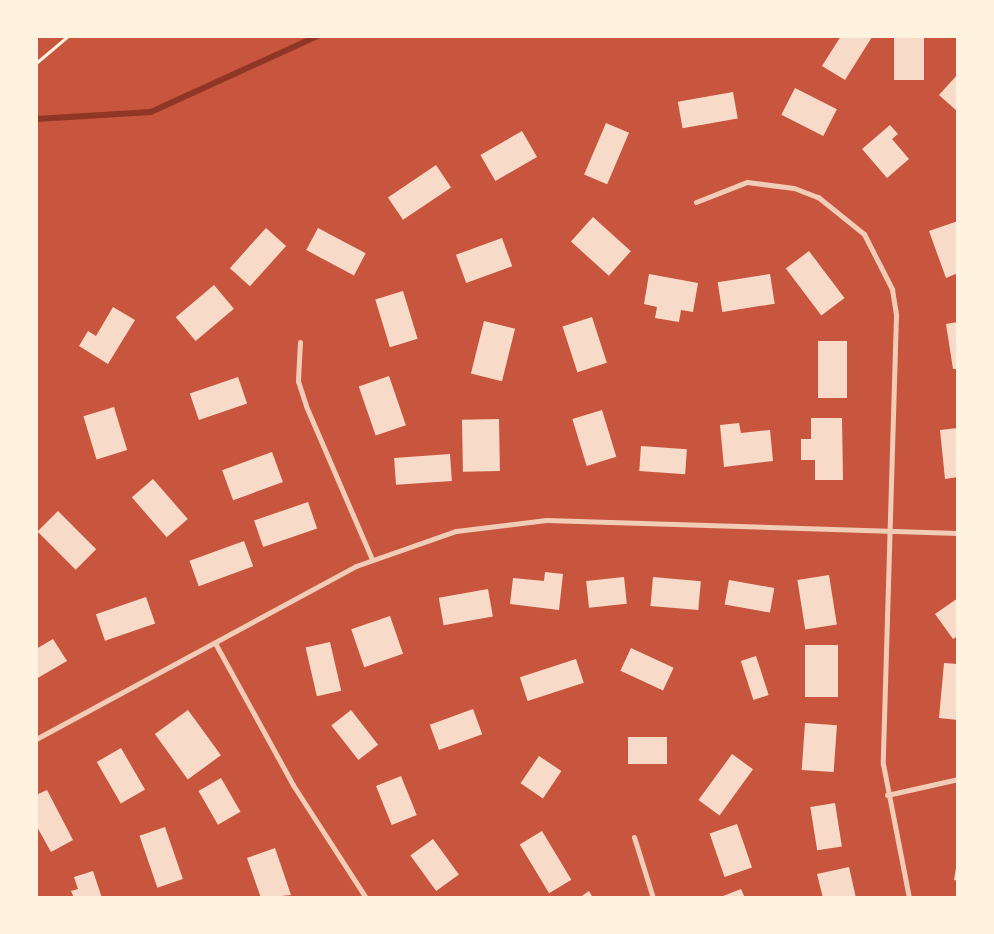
<!DOCTYPE html>
<html>
<head>
<meta charset="utf-8">
<style>
  body { margin:0 }
  #map { position:relative; width:994px; height:934px; overflow:hidden; background:#c8553d; font-family:Quicksand,sans-serif }
  div>[style] { position:absolute }
  .stream>* { height:5.5px; margin:-2.75px; padding:0 2.75px; transform-origin:2.75px; border-radius:2.75px; background:#8f3625 }
  .building>* { inset:0; background:#f7dbc8; transform-origin:0 0 }
  .path>* { height:3px; margin:-1.5px; padding:0 1.5px; transform-origin:1.5px; border-radius:1.5px; background:#fff3e0 }
  .minor>* { height:5px; margin:-2.5px; padding:0 2.5px; transform-origin:2.5px; border-radius:2.5px; background:#f1ccb7 }
  span { translate:-50% -50%; white-space:nowrap; text-align:center; line-height:1.15; -webkit-text-stroke:4px #fff3e0; paint-order:stroke }
  .frame { position:absolute; inset:0; border:38px solid #fff3e0; pointer-events:none }
</style>
</head>
<body>
<div id="map">
  <div class="stream">
    <i style="left:36px;top:119px;width:115px;rotate:-3.5deg"></i>
    <i style="left:151px;top:112px;width:183px;rotate:-24.5deg"></i>
  </div>
  <div class="building">
    <i style="clip-path:polygon(841px 36px,872px 37px,845px 80px,822px 66px)"></i>
    <i style="left:894px;top:36px;width:30px;height:44px"></i>
    <i style="clip-path:polygon(958px 74px,958px 112px,939px 95px)"></i>
    <i style="left:795px;top:88px;width:47px;height:30px;rotate:27deg"></i>
    <i style="left:733px;top:92px;width:27px;height:56px;rotate:80deg"></i>
    <i style="left:606px;top:123px;width:25px;height:56px;rotate:23deg"></i>
    <i style="clip-path:polygon(890px 125px,898px 134px,892px 139px,909px 159px,887px 178px,862px 149px)"></i>
    <i style="left:522px;top:131px;width:30px;height:48px;rotate:60deg"></i>
    <i style="left:436px;top:165px;width:27px;height:58px;rotate:56deg"></i>
    <i style="left:593px;top:217px;width:51px;height:33px;rotate:42deg"></i>
    <i style="clip-path:polygon(958px 221px,958px 273px,946px 278px,929px 231px)"></i>
    <i style="left:266px;top:228px;width:27px;height:54px;rotate:42deg"></i>
    <i style="left:318px;top:228px;width:54px;height:25px;rotate:28deg"></i>
    <i style="left:502px;top:238px;width:30px;height:49px;rotate:70deg"></i>
    <i style="left:809px;top:251px;width:59px;height:29px;rotate:53deg"></i>
    <i style="clip-path:polygon(649px 274px,698px 283px,693px 312px,681px 310px,679px 322px,655px 318px,657px 307px,644px 304px)"></i>
    <i style="left:770px;top:274px;width:30px;height:53px;rotate:81deg"></i>
    <i style="left:214px;top:285px;width:31px;height:50px;rotate:50deg"></i>
    <i style="left:403px;top:291px;width:50px;height:29px;rotate:73deg"></i>
    <i style="clip-path:polygon(113px 307px,135px 320px,108px 364px,79px 346px,88px 331px,96px 336px)"></i>
    <i style="left:592px;top:317px;width:48px;height:31px;rotate:72deg"></i>
    <i style="left:484px;top:321px;width:32px;height:54px;rotate:14deg"></i>
    <i style="clip-path:polygon(958px 322px,958px 369px,953px 369px,946px 324px)"></i>
    <i style="left:818px;top:341px;width:29px;height:57px"></i>
    <i style="left:389px;top:376px;width:52px;height:32px;rotate:71deg"></i>
    <i style="left:238px;top:377px;width:28px;height:51px;rotate:71deg"></i>
    <i style="left:114px;top:407px;width:45px;height:32px;rotate:73deg"></i>
    <i style="left:602px;top:410px;width:49px;height:31px;rotate:73deg"></i>
    <i style="clip-path:polygon(811px 418px,842px 418px,843px 480px,815px 480px,815px 460px,801px 460px,801px 439px,811px 439px)"></i>
    <i style="left:499px;top:419px;width:52px;height:37px;rotate:89deg"></i>
    <i style="clip-path:polygon(739px 423px,741px 433px,770px 430px,773px 461px,724px 467px,720px 425px)"></i>
    <i style="clip-path:polygon(958px 428px,958px 477px,945px 479px,940px 430px)"></i>
    <i style="left:641px;top:446px;width:46px;height:25px;rotate:4deg"></i>
    <i style="left:272px;top:452px;width:32px;height:53px;rotate:70deg"></i>
    <i style="left:450px;top:454px;width:27px;height:56px;rotate:86deg"></i>
    <i style="left:153px;top:479px;width:53px;height:28px;rotate:49deg"></i>
    <i style="left:308px;top:502px;width:28px;height:57px;rotate:71deg"></i>
    <i style="left:58px;top:511px;width:54px;height:29px;rotate:45deg"></i>
    <i style="left:244px;top:541px;width:27px;height:58px;rotate:70deg"></i>
    <i style="clip-path:polygon(545px 572px,563px 574px,559px 610px,510px 604px,513px 578px,544px 581px)"></i>
    <i style="left:829px;top:575px;width:50px;height:32px;rotate:81deg"></i>
    <i style="left:624px;top:577px;width:27px;height:38px;rotate:84deg"></i>
    <i style="left:653px;top:577px;width:48px;height:29px;rotate:5deg"></i>
    <i style="left:729px;top:580px;width:46px;height:25px;rotate:10deg"></i>
    <i style="left:488px;top:589px;width:28px;height:50px;rotate:80deg"></i>
    <i style="left:146px;top:597px;width:28px;height:53px;rotate:71deg"></i>
    <i style="clip-path:polygon(958px 598px,958px 636px,953px 639px,935px 614px)"></i>
    <i style="left:390px;top:616px;width:40px;height:41px;rotate:71deg"></i>
    <i style="clip-path:polygon(53px 639px,67px 661px,36px 679px,36px 649px)"></i>
    <i style="left:330px;top:642px;width:50px;height:25px;rotate:77deg"></i>
    <i style="left:805px;top:645px;width:33px;height:52px"></i>
    <i style="left:631px;top:648px;width:47px;height:25px;rotate:25deg"></i>
    <i style="left:756px;top:656px;width:41px;height:16px;rotate:72deg"></i>
    <i style="left:576px;top:659px;width:25px;height:59px;rotate:72deg"></i>
    <i style="clip-path:polygon(944px 663px,958px 664px,958px 720px,939px 718px)"></i>
    <i style="left:473px;top:709px;width:27px;height:46px;rotate:70deg"></i>
    <i style="left:188px;top:710px;width:56px;height:41px;rotate:54deg"></i>
    <i style="left:351px;top:710px;width:44px;height:25px;rotate:52deg"></i>
    <i style="left:805px;top:723px;width:32px;height:47px;rotate:4deg"></i>
    <i style="left:628px;top:737px;width:39px;height:27px"></i>
    <i style="left:121px;top:748px;width:48px;height:28px;rotate:60deg"></i>
    <i style="left:732px;top:754px;width:26px;height:57px;rotate:36deg"></i>
    <i style="left:539px;top:756px;width:27px;height:33px;rotate:34deg"></i>
    <i style="left:401px;top:776px;width:42px;height:27px;rotate:68deg"></i>
    <i style="left:221px;top:778px;width:39px;height:26px;rotate:60deg"></i>
    <i style="clip-path:polygon(47px 790px,73px 840px,51px 852px,36px 825px,36px 795px)"></i>
    <i style="left:835px;top:803px;width:44px;height:25px;rotate:81deg"></i>
    <i style="left:737px;top:824px;width:46px;height:29px;rotate:71deg"></i>
    <i style="left:165px;top:827px;width:55px;height:27px;rotate:71deg"></i>
    <i style="left:542px;top:831px;width:57px;height:26px;rotate:59deg"></i>
    <i style="left:433px;top:839px;width:44px;height:28px;rotate:54deg"></i>
    <i style="clip-path:polygon(275px 848px,291px 895px,261px 898px,247px 858px)"></i>
    <i style="clip-path:polygon(957px 862px,958px 862px,958px 881px,954px 880px)"></i>
    <i style="clip-path:polygon(849px 867px,856px 898px,823px 898px,817px 874px)"></i>
    <i style="clip-path:polygon(93px 871px,102px 898px,74px 898px,71px 891px,78px 889px,74px 877px)"></i>
    <i style="clip-path:polygon(741px 889px,745px 898px,718px 898px)"></i>
    <i style="clip-path:polygon(589px 891px,593px 898px,579px 898px)"></i>
  </div>
  <div class="path">
    <i style="left:36px;top:63px;width:42px;rotate:-40.2deg"></i>
  </div>
  <div class="minor">
    <i style="left:696px;top:202px;width:55px;rotate:-21.4deg"></i>
    <i style="left:747px;top:182px;width:47px;rotate:7.3deg"></i>
    <i style="left:794px;top:188px;width:26px;rotate:21deg"></i>
    <i style="left:818px;top:197px;width:59px;rotate:38.8deg"></i>
    <i style="left:864px;top:234px;width:62px;rotate:63deg"></i>
    <i style="left:892px;top:289px;width:26px;rotate:81deg"></i>
    <i style="left:896px;top:315px;width:449px;rotate:91.7deg"></i>
    <i style="left:883px;top:764px;width:136px;rotate:79deg"></i>
    <i style="left:300px;top:342px;width:39px;rotate:93deg"></i>
    <i style="left:298px;top:381px;width:26px;rotate:72deg"></i>
    <i style="left:306px;top:406px;width:167px;rotate:66.7deg"></i>
    <i style="left:215px;top:643px;width:162px;rotate:61.2deg"></i>
    <i style="left:293px;top:785px;width:135px;rotate:57.1deg"></i>
    <i style="left:36px;top:739px;width:364px;rotate:-28.4deg"></i>
    <i style="left:356px;top:566px;width:106px;rotate:-19.3deg"></i>
    <i style="left:456px;top:531px;width:91px;rotate:-7deg"></i>
    <i style="left:546px;top:520px;width:412px;rotate:1.8deg"></i>
    <i style="left:887px;top:795px;width:73px;rotate:-12.7deg"></i>
    <i style="left:634px;top:837px;width:64px;rotate:72.7deg"></i>
  </div>
  <div class="frame"></div>
</div>
</body>
</html>
